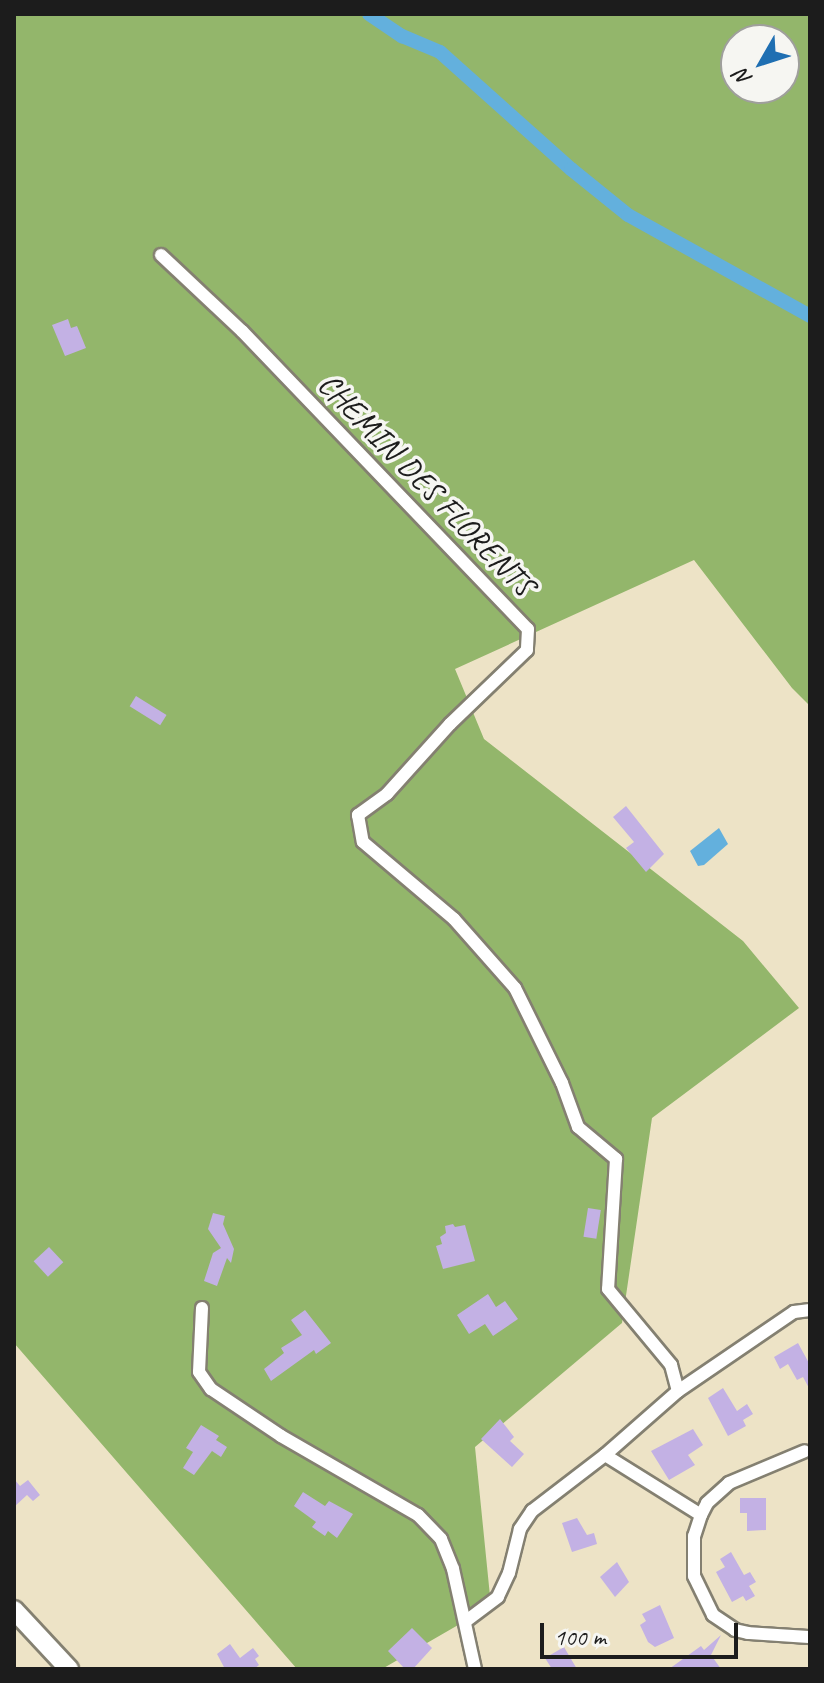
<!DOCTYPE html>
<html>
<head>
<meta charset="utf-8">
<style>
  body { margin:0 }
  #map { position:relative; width:824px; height:1683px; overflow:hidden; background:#ede3c6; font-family:Caveat,sans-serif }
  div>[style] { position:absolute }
  .forest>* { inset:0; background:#93b66b }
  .water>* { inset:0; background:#63b0dd }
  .canal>* { height:14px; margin:-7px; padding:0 7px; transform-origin:7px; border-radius:7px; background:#63b0dd }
  .building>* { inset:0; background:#c3b1e4; transform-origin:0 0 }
  .roads { filter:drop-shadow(2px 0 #848071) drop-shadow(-2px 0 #848071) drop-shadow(0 2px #848071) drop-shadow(0 -2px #848071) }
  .street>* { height:12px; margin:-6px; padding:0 6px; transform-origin:6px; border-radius:6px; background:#fff }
  .secondary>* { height:18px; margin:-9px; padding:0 9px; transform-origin:9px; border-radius:9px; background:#fff }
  span { translate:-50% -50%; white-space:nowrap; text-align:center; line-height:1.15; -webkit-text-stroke:7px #f6f6f2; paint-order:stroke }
  .street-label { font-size:32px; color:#1c1c1c }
  .frame { position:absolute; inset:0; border:16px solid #1c1c1c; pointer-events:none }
  .north { position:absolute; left:720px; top:24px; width:80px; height:80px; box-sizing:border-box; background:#f6f6f2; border:2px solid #9f9f9c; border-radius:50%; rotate:231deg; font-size:22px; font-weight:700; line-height:32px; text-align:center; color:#1c1c1c }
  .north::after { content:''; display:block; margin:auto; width:28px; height:36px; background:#1f6fb2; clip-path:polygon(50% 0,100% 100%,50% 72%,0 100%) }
  .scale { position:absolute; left:540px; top:1623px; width:198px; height:36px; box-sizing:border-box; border:4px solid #1c1c1c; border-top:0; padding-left:10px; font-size:24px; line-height:28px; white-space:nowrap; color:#1c1c1c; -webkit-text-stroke:6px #f6f6f2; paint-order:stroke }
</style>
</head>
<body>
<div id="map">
  <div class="forest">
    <i style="clip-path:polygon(evenodd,14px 14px,810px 14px,810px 706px,792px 688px,694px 560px,455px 669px,484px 739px,743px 941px,799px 1008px,652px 1118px,622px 1323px,475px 1447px,491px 1606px,382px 1669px,297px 1669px,14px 1343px,14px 14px,736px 40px,784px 40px,784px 88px,736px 88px,736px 40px)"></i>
  </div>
  <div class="water">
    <i style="clip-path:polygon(719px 828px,728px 844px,704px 865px,698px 866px,690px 851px)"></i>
  </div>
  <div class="canal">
    <i style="left:369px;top:14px;width:40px;rotate:34deg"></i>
    <i style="left:402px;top:36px;width:41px;rotate:22.8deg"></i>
    <i style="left:440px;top:52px;width:176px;rotate:41.8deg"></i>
    <i style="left:571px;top:169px;width:73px;rotate:38.9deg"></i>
    <i style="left:628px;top:215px;width:208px;rotate:29deg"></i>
  </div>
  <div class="building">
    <i style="clip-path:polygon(68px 319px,71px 328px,77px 326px,86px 348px,65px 356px,52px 325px)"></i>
    <i style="left:136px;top:696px;width:36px;height:12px;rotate:32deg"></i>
    <i style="clip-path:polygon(626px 806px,664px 854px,646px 872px,626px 848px,634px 842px,613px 817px)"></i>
    <i style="left:588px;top:1208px;width:13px;height:29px;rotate:9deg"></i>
    <i style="clip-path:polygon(213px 1213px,225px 1216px,223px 1224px,234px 1249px,231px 1263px,227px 1258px,217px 1286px,204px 1281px,213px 1253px,221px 1248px,208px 1229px)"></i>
    <i style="clip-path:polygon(453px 1224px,455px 1227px,465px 1225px,475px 1261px,443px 1269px,436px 1246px,442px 1244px,440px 1237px,446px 1233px,445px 1226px)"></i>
    <i style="left:49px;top:1247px;width:21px;height:21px;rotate:47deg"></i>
    <i style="clip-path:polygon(488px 1294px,496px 1307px,505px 1301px,518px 1319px,493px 1336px,485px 1324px,469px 1334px,457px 1315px)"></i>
    <i style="clip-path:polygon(305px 1310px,331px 1343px,316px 1354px,314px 1350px,271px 1381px,264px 1369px,284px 1353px,281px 1348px,302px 1335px,291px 1320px)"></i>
    <i style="clip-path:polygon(798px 1343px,810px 1365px,810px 1390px,803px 1377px,797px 1380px,788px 1364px,780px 1369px,774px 1357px)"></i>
    <i style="clip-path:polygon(723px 1388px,737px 1411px,747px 1404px,753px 1414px,743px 1420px,746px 1426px,728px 1436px,708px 1398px)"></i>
    <i style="clip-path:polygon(500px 1419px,514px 1437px,510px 1441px,524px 1454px,512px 1467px,481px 1439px)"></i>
    <i style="clip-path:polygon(201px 1425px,219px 1436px,216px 1440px,227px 1447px,221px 1457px,212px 1451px,194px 1475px,183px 1468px,193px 1452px,186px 1448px)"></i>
    <i style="clip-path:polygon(693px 1429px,703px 1445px,688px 1455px,695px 1465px,669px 1480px,651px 1451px)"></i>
    <i style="clip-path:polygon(14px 1479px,20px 1486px,28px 1480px,40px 1495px,33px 1501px,27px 1495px,14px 1507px)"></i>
    <i style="clip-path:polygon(303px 1492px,325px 1506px,329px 1501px,353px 1514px,337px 1538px,328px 1531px,325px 1536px,312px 1527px,316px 1522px,294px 1506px)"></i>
    <i style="clip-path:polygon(740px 1498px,766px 1498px,766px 1530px,747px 1531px,747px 1513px,740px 1513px)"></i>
    <i style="clip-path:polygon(577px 1518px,587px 1535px,594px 1533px,597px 1544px,572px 1552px,562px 1523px)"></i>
    <i style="clip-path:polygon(731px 1552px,744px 1575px,750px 1572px,756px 1582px,749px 1586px,755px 1596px,746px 1601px,743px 1596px,732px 1602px,716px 1572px,725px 1567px,720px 1559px)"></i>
    <i style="clip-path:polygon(617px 1562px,629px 1582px,615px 1597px,600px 1577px)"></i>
    <i style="clip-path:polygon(660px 1605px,674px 1638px,655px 1647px,648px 1642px,640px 1625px,646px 1621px,642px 1614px)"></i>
    <i style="clip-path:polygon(412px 1628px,432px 1648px,413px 1669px,405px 1669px,388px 1651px)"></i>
    <i style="clip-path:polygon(721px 1635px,711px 1655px,721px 1669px,669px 1669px,701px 1646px,704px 1650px)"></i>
    <i style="clip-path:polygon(230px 1644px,240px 1658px,253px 1648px,259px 1656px,255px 1659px,259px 1665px,254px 1669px,225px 1669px,217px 1654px)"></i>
    <i style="clip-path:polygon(564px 1647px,571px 1659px,577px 1669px,552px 1669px,545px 1658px)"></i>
  </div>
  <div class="roads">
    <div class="street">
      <i style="left:161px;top:255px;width:111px;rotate:43.2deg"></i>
      <i style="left:242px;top:331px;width:413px;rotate:46.2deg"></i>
      <i style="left:528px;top:629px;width:21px;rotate:93deg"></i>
      <i style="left:527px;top:650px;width:107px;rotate:136.1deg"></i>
      <i style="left:450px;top:724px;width:94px;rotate:132deg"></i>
      <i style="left:387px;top:794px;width:36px;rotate:144deg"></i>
      <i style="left:358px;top:815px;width:27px;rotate:80deg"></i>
      <i style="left:363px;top:842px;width:119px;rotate:40.2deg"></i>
      <i style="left:454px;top:919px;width:92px;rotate:48.5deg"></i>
      <i style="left:515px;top:988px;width:106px;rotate:63.7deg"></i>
      <i style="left:562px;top:1083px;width:47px;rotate:70deg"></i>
      <i style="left:578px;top:1127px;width:50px;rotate:40.1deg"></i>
      <i style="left:616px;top:1159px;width:130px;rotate:93.5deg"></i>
      <i style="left:608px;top:1289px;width:99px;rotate:50.3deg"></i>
      <i style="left:671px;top:1365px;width:27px;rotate:75deg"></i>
      <i style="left:678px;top:1391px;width:97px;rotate:138.8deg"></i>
      <i style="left:605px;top:1455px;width:92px;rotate:142.5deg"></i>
      <i style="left:532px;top:1511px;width:22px;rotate:124deg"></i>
      <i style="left:520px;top:1529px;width:45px;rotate:104deg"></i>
      <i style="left:509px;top:1573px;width:26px;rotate:115deg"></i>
      <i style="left:498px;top:1597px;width:40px;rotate:143deg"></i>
      <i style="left:202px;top:1308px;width:64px;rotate:92.7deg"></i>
      <i style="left:199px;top:1372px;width:21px;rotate:55deg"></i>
      <i style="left:211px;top:1389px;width:84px;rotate:33.9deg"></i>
      <i style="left:281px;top:1436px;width:158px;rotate:30deg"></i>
      <i style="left:418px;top:1515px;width:33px;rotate:46deg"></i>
      <i style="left:441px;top:1539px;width:32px;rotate:68deg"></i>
      <i style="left:453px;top:1569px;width:102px;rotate:77.6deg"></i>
      <i style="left:678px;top:1391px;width:140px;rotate:-34.3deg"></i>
      <i style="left:794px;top:1312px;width:16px;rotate:-7deg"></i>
      <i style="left:605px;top:1455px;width:113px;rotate:32deg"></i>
      <i style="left:701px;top:1515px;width:22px;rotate:108deg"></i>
      <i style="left:694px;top:1536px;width:40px;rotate:90deg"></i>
      <i style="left:694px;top:1576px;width:43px;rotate:64deg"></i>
      <i style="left:713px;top:1615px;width:27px;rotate:34deg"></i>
      <i style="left:735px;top:1630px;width:13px;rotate:13deg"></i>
      <i style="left:748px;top:1633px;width:62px;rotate:3.7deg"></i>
      <i style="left:701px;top:1515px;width:13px;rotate:-63deg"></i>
      <i style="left:707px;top:1503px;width:30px;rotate:-42deg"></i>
      <i style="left:729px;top:1483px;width:82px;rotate:-22.8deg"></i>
    </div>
    <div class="secondary">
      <i style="left:14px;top:1610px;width:81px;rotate:47deg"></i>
    </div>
  </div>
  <div class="street-label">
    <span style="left:426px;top:485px;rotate:46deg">CHEMIN DES FLORENTS</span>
  </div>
  <div class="frame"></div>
  <div class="north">N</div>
  <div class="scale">100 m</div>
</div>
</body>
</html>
